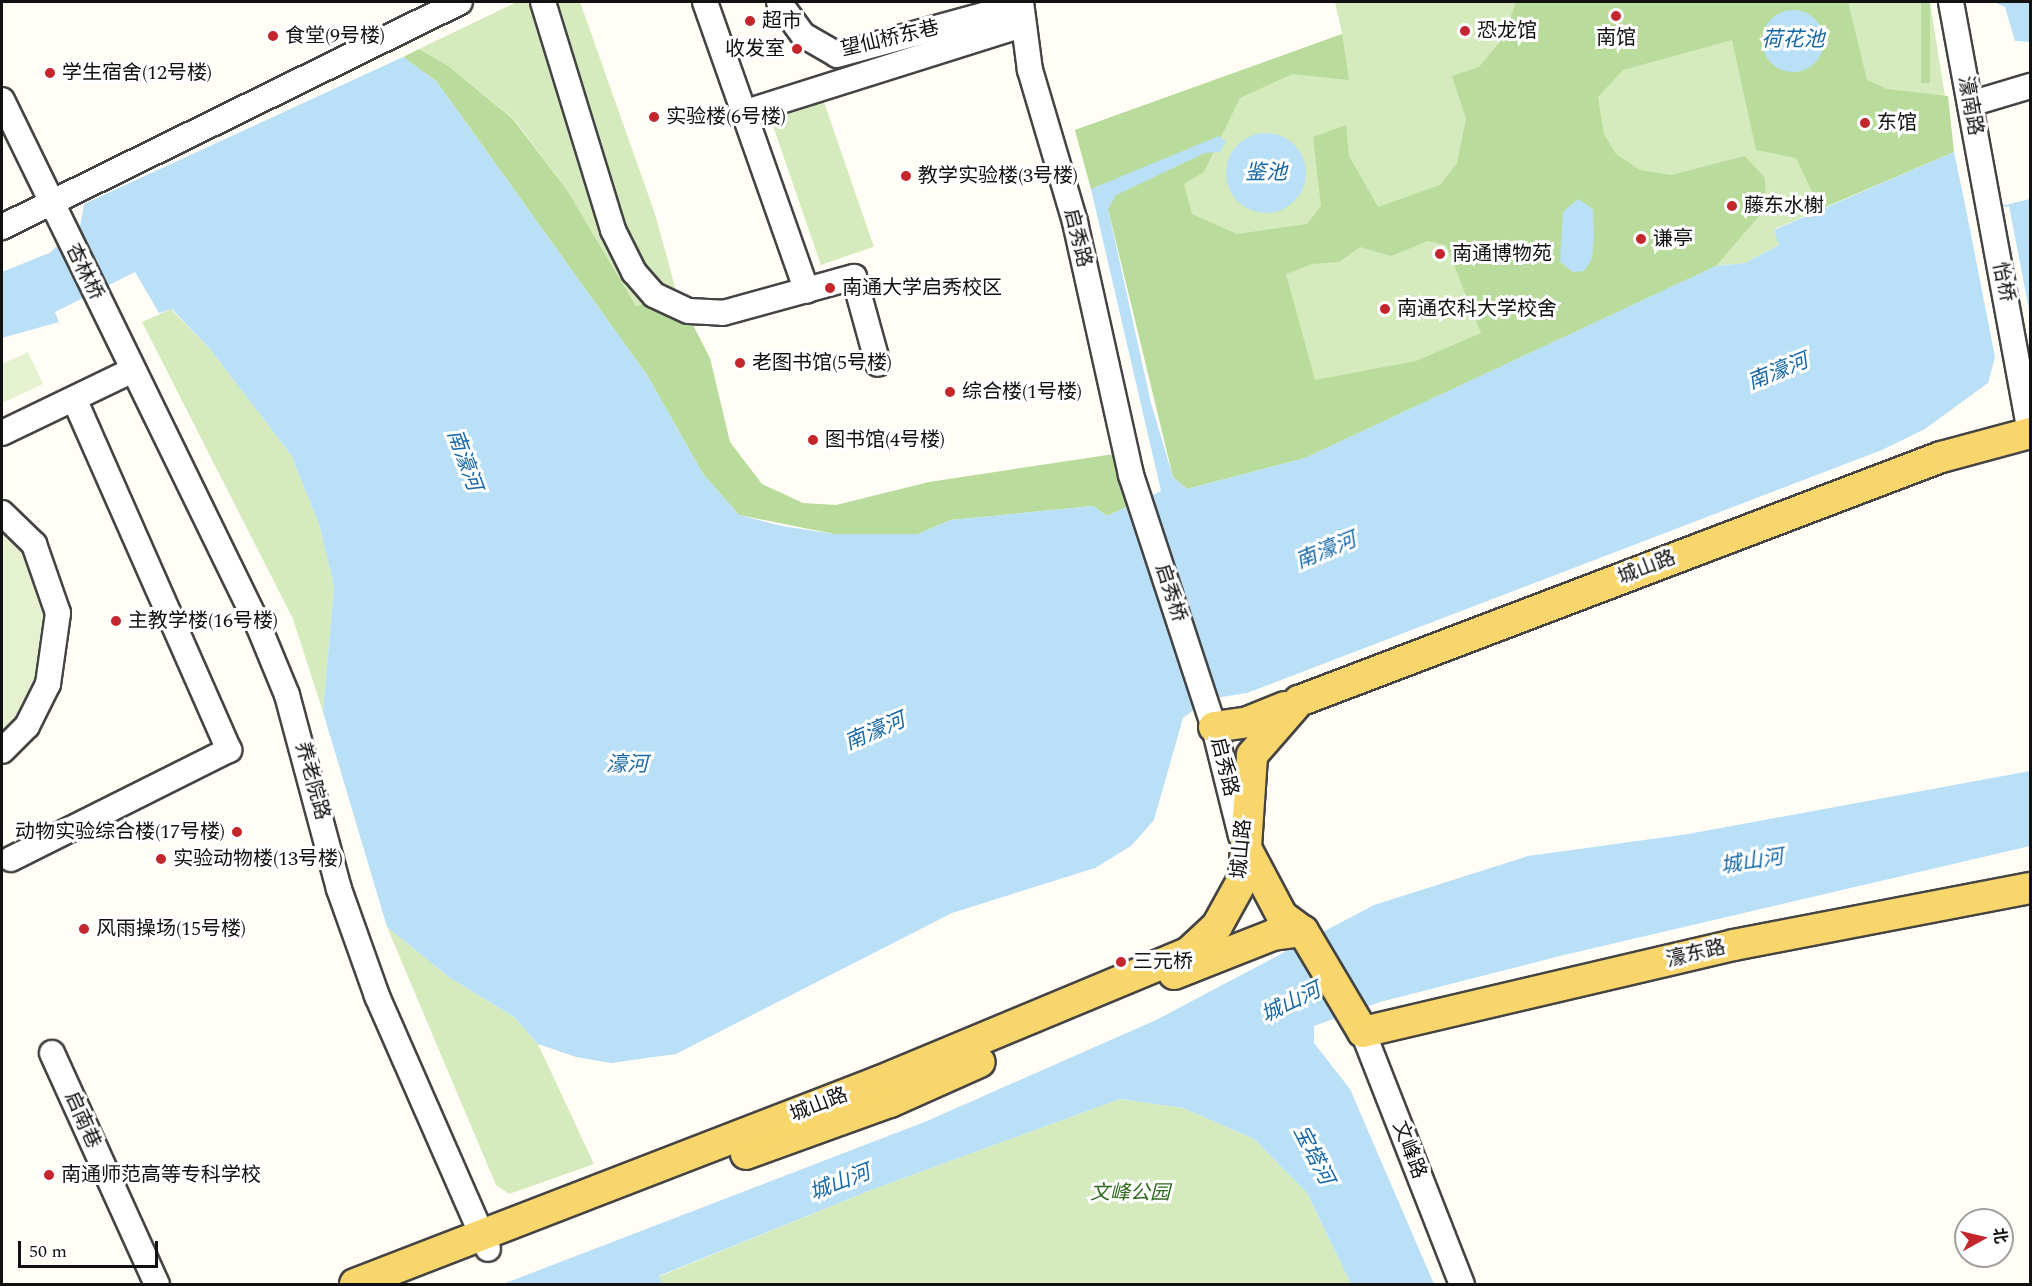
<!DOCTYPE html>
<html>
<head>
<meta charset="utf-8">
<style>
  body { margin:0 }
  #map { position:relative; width:2032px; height:1286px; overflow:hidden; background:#fffdf5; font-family:Spectral,"Noto Sans SC",serif }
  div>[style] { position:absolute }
  .green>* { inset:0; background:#d5ebbd; transform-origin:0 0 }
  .forest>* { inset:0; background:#b9dc9c; transform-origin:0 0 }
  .pitch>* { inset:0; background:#e6f2cf }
  .water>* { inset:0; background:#b9e0f7 }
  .round { border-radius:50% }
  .pier>* { inset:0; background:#fffdf5 }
  .roads { filter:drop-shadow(2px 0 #444) drop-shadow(-2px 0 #444) drop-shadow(0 2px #444) drop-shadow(0 -2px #444) }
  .minor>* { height:24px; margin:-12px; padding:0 12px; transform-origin:12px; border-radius:12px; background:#fff }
  .major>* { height:30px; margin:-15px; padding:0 15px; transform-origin:15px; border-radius:15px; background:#f9d66b }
  .dots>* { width:16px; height:16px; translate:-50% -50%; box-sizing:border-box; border:3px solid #fff; border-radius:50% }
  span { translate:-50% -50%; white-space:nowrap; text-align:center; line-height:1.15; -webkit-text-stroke:6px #fff; paint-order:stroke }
  .poi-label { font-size:20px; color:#111 }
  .left { translate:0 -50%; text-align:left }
  .right { translate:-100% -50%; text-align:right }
  .street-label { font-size:20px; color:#111 }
  .park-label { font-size:20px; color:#2f6b1f; font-style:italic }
  .water-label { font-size:21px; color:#1768a6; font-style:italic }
  .frame { position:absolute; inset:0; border:3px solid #111; pointer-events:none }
  .north { position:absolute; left:1954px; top:1208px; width:60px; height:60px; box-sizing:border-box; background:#fff; border:2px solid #a0a0a0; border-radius:50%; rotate:82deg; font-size:16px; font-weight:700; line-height:24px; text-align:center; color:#111 }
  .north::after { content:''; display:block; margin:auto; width:21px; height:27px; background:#c4262e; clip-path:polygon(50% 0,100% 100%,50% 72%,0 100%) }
  .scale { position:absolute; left:18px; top:1241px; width:140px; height:27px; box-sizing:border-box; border:3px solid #111; border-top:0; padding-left:8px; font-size:18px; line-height:21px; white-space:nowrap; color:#111; -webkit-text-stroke:4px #fff; paint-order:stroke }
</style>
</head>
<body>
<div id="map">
  <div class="green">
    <i style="clip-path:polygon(517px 2px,580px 2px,655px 214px,677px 294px,636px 306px,567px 190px,514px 119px,447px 65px,419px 49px)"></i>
    <i style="clip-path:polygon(1335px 2px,1930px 2px,1954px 152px,1775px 229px,1779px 245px,1745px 263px,1716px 266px,1305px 458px,1091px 189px,1075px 130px,1342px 34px)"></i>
    <i style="left:824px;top:102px;width:153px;height:56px;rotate:71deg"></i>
    <i style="clip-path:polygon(171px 309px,210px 349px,291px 455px,319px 524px,334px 586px,323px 712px,293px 619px,142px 322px)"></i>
    <i style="clip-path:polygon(387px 927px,450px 978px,514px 1017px,538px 1044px,594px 1164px,509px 1194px,496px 1185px)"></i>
    <i style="clip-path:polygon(1120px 1099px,1183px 1108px,1254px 1139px,1307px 1193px,1351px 1284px,641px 1284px,871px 1190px)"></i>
  </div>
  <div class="forest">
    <i style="clip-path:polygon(evenodd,1516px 2px,1848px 2px,1867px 80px,1887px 89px,1948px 96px,1954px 152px,1820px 209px,1796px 158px,1756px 150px,1732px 40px,1623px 70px,1598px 97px,1604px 134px,1616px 154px,1640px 170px,1671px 175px,1745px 156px,1765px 178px,1766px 208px,1716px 266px,1305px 458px,1187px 489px,1173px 477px,1108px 209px,1091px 189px,1075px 130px,1342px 34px,1349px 80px,1292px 74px,1240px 98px,1204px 172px,1184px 184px,1192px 214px,1237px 234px,1307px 224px,1321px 206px,1313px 137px,1346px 125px,1349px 156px,1378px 207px,1440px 185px,1457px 163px,1466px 119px,1452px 76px,1479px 67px,1503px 38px,1516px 2px,1428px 241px,1446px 245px,1481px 333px,1416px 361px,1315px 380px,1286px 274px,1312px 264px,1339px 262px,1360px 247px,1391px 256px,1428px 241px)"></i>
    <i style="left:1921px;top:2px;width:9px;height:81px"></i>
    <i style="clip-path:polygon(419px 49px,447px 65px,513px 119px,567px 190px,636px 306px,677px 294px,710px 358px,730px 442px,762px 484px,803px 503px,836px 505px,929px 482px,1114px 454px,1127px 507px,1107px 516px,1093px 506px,951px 520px,918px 534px,887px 535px,834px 534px,739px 515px,703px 474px,647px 375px,436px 81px,403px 57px)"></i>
  </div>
  <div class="pitch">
    <i style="clip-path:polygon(28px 352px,43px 384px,2px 403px,2px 364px)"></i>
    <i style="clip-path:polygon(2px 529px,31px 552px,47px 601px,49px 644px,29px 701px,2px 731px)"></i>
  </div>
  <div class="water">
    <i style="clip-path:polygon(1994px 2px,2030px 2px,2030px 42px,2015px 41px,2005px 7px)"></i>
    <i class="round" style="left:1762px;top:10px;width:62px;height:62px"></i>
    <i style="clip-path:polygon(403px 57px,436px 81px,647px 375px,703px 474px,739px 515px,782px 526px,834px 534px,918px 534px,951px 520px,1093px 506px,1107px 516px,1161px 491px,1091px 189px,1219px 136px,1226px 142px,1220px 152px,1205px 153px,1116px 195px,1108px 209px,1151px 403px,1173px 477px,1187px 489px,1305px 458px,1716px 266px,1745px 263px,1779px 245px,1774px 230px,1954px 152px,1967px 214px,2030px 199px,2030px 351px,1995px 357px,1988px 383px,1925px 429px,1882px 450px,1247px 693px,1209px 699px,1183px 718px,1154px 820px,1131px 846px,1095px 868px,952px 913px,676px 1054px,611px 1063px,576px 1057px,538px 1044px,514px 1017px,450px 978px,387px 927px,323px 712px,334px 586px,319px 524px,291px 455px,210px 349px,172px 309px,159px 313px,135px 272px,55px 312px,59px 322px,2px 338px,2px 272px,49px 253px,80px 227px,84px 204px)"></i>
    <i class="round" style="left:1226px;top:133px;width:80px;height:80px"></i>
    <i style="clip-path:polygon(1578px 199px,1593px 209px,1594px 236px,1592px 259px,1584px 271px,1573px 272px,1560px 262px,1563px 212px)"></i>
    <i style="clip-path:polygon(2030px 771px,2030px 846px,1560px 956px,1380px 1002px,1314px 1026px,1314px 1043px,1350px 1089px,1434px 1284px,1351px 1284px,1307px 1193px,1254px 1139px,1183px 1108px,1120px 1099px,871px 1190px,659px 1276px,662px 1284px,503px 1284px,927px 1121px,1156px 1020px,1374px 905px,1528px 856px,1688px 834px)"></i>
  </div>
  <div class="pier">
    <i style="clip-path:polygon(2009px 206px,2030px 315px,2030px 351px,1995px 357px,1967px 214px)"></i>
  </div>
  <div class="roads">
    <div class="minor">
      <i style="left:543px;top:2px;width:239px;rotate:72.9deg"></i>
      <i style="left:613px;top:230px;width:47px;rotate:63.4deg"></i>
      <i style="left:634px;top:272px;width:30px;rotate:49deg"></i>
      <i style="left:654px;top:295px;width:38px;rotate:25deg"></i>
      <i style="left:689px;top:311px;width:34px;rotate:3deg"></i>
      <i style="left:723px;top:313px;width:136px;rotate:-15.4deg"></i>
      <i style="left:854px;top:277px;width:90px;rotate:74.6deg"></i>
      <i style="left:705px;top:2px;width:306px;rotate:70.6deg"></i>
      <i style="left:779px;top:2px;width:41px;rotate:54deg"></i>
      <i style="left:803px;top:35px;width:39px;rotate:30deg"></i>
      <i style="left:837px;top:55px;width:190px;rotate:-15.3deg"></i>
      <i style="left:1021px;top:2px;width:69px;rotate:82.5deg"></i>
      <i style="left:1030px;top:70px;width:159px;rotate:73.5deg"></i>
      <i style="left:1075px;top:222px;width:259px;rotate:77.5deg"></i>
      <i style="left:1131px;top:475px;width:265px;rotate:71.8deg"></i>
      <i style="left:1214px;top:727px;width:112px;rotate:76.1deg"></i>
      <i style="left:1951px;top:2px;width:436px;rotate:79.6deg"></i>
      <i style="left:2px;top:100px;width:586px;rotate:64deg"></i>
      <i style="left:259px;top:627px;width:74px;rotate:67.6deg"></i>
      <i style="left:287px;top:695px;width:201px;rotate:75deg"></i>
      <i style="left:339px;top:889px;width:114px;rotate:70.4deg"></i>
      <i style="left:377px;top:996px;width:276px;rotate:66.3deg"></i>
      <i style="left:1970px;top:104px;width:63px;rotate:-16.7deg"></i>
      <i style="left:746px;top:112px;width:289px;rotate:-17.5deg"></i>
      <i style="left:2px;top:227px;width:510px;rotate:-26.16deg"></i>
      <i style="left:2px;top:433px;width:145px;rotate:-25.7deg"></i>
      <i style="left:2px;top:513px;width:45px;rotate:44.1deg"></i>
      <i style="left:34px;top:544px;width:73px;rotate:70.8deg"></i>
      <i style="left:58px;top:613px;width:72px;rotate:98deg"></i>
      <i style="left:48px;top:684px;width:47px;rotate:116.6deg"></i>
      <i style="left:27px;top:726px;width:35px;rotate:135deg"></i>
      <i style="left:11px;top:859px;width:244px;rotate:-26.6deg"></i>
      <i style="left:229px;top:750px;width:381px;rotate:-113.8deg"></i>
      <i style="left:1363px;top:1032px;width:271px;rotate:68.6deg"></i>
      <i style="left:52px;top:1053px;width:254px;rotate:65.6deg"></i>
    </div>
    <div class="major">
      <i style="left:1214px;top:727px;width:34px;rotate:-8deg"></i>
      <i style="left:1248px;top:722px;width:40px;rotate:-22deg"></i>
      <i style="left:1246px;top:848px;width:77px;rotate:62.1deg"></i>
      <i style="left:1282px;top:916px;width:26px;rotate:36deg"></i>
      <i style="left:1303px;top:931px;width:117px;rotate:59.3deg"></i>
      <i style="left:1363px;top:1032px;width:381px;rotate:-13.2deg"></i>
      <i style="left:1734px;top:945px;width:301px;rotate:-10.9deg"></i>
      <i style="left:1174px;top:974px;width:106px;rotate:-21.5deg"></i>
      <i style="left:1273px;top:935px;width:30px;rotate:-8deg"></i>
      <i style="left:746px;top:1154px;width:153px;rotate:-19.9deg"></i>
      <i style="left:890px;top:1102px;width:98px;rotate:-24deg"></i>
      <i style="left:355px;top:1284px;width:563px;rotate:-21.14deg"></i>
      <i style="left:880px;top:1081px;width:334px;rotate:-22.6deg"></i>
      <i style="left:1188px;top:953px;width:40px;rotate:-43deg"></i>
      <i style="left:1217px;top:926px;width:56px;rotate:-61.1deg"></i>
      <i style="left:1244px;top:877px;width:122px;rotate:-86.2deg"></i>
      <i style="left:1252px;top:755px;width:72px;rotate:-49deg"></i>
      <i style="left:1299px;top:701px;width:687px;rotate:-20.81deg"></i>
      <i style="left:1941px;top:457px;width:92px;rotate:-15.1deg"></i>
    </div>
  </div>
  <div class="dots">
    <i style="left:1616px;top:16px;background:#c4262e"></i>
    <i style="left:750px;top:21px;background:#c4262e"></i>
    <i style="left:1465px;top:31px;background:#c4262e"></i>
    <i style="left:273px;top:36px;background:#c4262e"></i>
    <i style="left:797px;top:49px;background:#c4262e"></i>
    <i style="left:50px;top:73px;background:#c4262e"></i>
    <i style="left:654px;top:117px;background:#c4262e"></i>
    <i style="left:1865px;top:123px;background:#c4262e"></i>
    <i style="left:906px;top:176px;background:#c4262e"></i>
    <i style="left:1732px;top:206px;background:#c4262e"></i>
    <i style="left:1641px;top:239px;background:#c4262e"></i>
    <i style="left:1440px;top:254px;background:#c4262e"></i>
    <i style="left:830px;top:288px;background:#c4262e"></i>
    <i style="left:1385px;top:309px;background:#c4262e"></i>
    <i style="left:740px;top:363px;background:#c4262e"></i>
    <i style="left:950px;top:392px;background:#c4262e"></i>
    <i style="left:813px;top:440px;background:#c4262e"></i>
    <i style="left:116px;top:621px;background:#c4262e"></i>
    <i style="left:237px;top:832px;background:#c4262e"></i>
    <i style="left:161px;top:859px;background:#c4262e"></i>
    <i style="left:84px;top:929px;background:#c4262e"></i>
    <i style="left:1121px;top:962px;background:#c4262e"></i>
    <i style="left:49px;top:1175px;background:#c4262e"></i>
  </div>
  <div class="poi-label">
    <span class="left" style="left:762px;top:21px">超市</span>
    <span class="left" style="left:1477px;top:31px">恐龙馆</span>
    <span class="left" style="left:285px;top:36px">食堂(9号楼)</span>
    <span style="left:1616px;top:38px">南馆</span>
    <span class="right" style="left:785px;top:49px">收发室</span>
    <span class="left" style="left:62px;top:73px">学生宿舍(12号楼)</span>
    <span class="left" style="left:666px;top:117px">实验楼(6号楼)</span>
    <span class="left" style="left:1877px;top:123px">东馆</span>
    <span class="left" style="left:918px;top:176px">教学实验楼(3号楼)</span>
    <span class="left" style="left:1744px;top:206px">藤东水榭</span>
    <span class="left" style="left:1653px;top:239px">谦亭</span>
    <span class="left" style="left:1452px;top:254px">南通博物苑</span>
    <span class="left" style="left:842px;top:288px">南通大学启秀校区</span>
    <span class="left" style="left:1397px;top:309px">南通农科大学校舍</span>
    <span class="left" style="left:752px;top:363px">老图书馆(5号楼)</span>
    <span class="left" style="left:962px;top:392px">综合楼(1号楼)</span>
    <span class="left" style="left:825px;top:440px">图书馆(4号楼)</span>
    <span class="left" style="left:128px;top:621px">主教学楼(16号楼)</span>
    <span class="right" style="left:225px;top:832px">动物实验综合楼(17号楼)</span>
    <span class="left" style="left:173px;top:859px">实验动物楼(13号楼)</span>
    <span class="left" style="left:96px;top:929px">风雨操场(15号楼)</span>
    <span class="left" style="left:1133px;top:962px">三元桥</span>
    <span class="left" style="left:61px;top:1175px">南通师范高等专科学校</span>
  </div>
  <div class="street-label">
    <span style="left:890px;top:39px;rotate:-13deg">望仙桥东巷</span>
    <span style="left:1970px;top:106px;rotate:80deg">濠南路</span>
    <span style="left:1077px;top:238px;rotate:76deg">启秀路</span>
    <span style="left:84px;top:272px;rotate:64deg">杏林桥</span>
    <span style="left:2003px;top:282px;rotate:79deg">怡桥</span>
    <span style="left:1647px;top:568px;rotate:-21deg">城山路</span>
    <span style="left:1170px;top:593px;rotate:72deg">启秀桥</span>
    <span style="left:1224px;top:767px;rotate:76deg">启秀路</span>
    <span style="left:312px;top:781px;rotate:75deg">养老院路</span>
    <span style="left:1242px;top:849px;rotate:-85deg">城山路</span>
    <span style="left:1696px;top:954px;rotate:-13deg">濠东路</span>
    <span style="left:819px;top:1105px;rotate:-21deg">城山路</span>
    <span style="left:82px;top:1120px;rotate:66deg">启南巷</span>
    <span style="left:1409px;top:1150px;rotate:69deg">文峰路</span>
  </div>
  <div class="park-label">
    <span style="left:1130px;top:1193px">文峰公园</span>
  </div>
  <div class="water-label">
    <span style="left:1793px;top:40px">荷花池</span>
    <span style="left:1266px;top:173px">鉴池</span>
    <span style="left:1778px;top:372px;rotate:-22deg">南濠河</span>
    <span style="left:464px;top:460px;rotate:70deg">南濠河</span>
    <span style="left:1326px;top:551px;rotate:-22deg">南濠河</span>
    <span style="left:875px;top:732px;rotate:-23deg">南濠河</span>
    <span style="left:627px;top:765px">濠河</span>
    <span style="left:1752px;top:862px;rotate:-9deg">城山河</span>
    <span style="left:1291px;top:1003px;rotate:-26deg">城山河</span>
    <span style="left:1313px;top:1155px;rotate:63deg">宝塔河</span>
    <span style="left:840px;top:1183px;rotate:-21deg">城山河</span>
  </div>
  <div class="frame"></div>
  <div class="north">北</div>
  <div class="scale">50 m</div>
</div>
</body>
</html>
